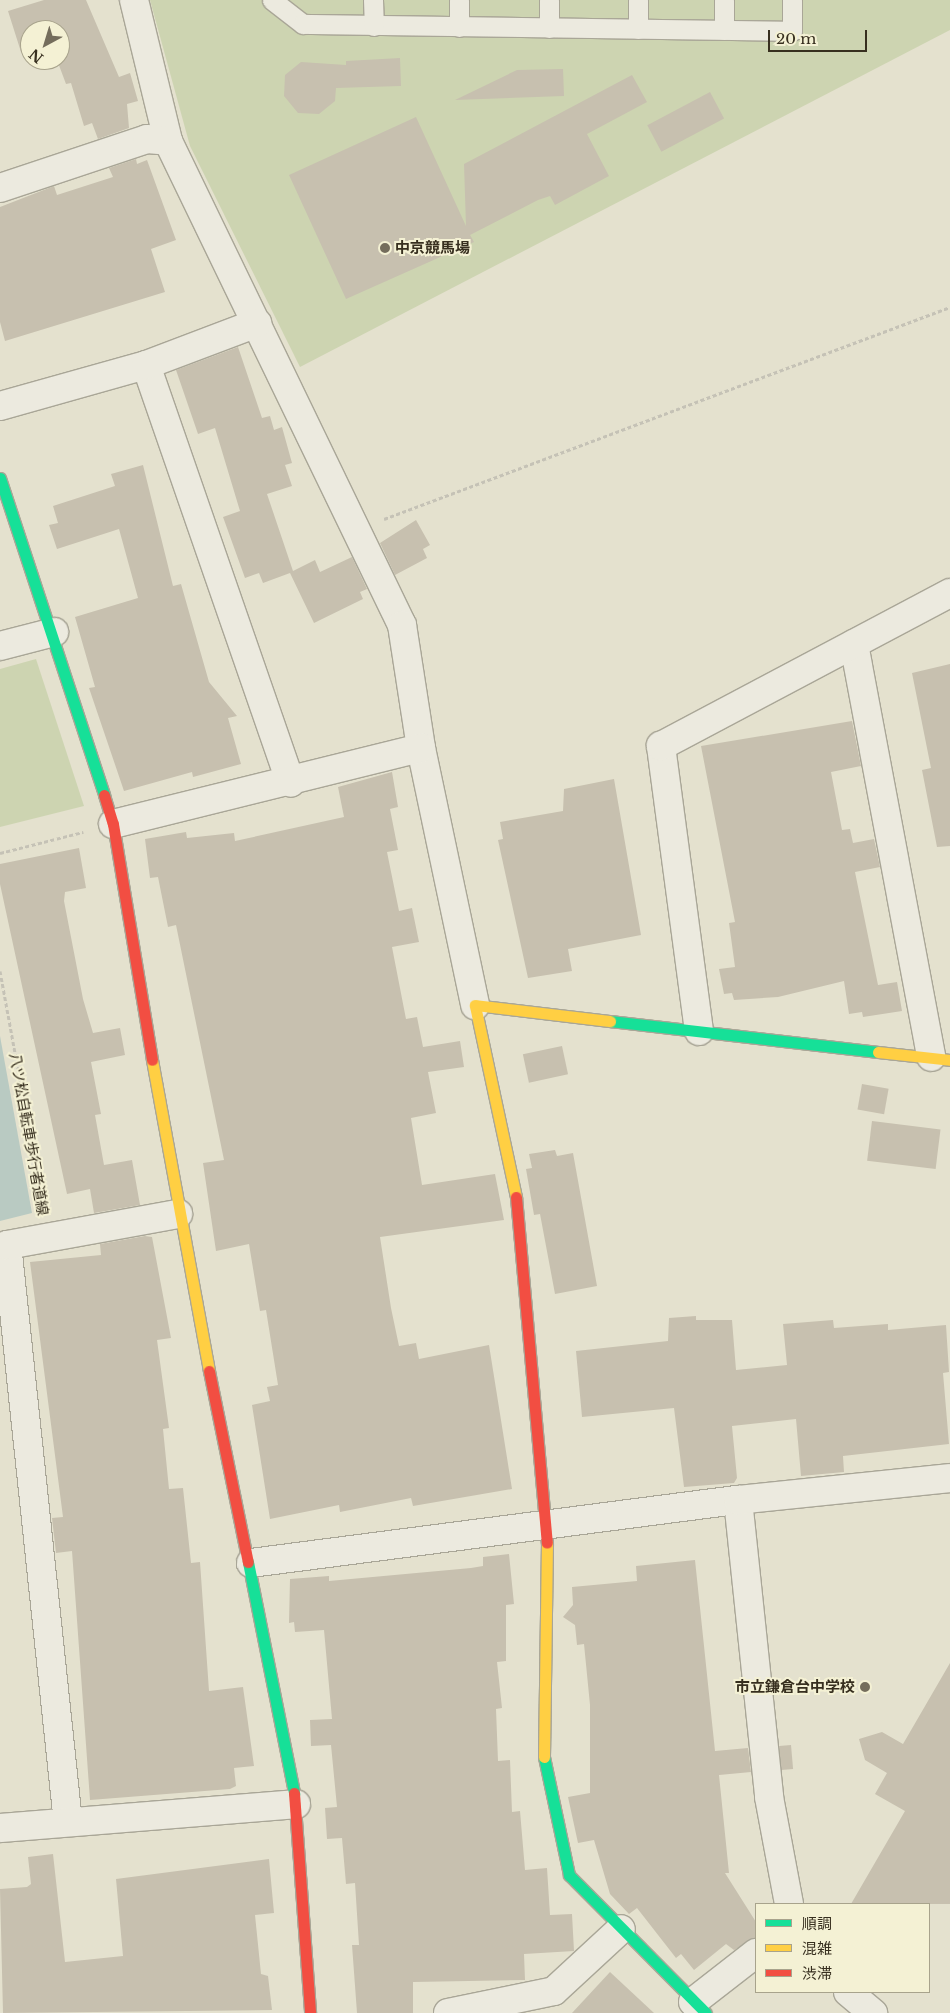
<!DOCTYPE html>
<html>
<head>
<meta charset="utf-8">
<style>
  body { margin:0 }
  #map { position:relative; width:950px; height:2013px; overflow:hidden; background:#e4e1ce; font-family:"Libre Baskerville","Noto Sans JP",serif }
  div>[style] { position:absolute }
  .green>* { inset:0; background:#cdd4b1 }
  .water>* { inset:0; background:#b9cac2 }
  .building>* { inset:0; background:#c7c0af; transform-origin:0 0 }
  .path>* { height:3px; margin-top:-1.5px; transform-origin:0; background:repeating-linear-gradient(90deg,#c5c2b6 0 4px,transparent 0 6.5px) }
  .roads { filter:drop-shadow(1px 0 #a9a697) drop-shadow(-1px 0 #a9a697) drop-shadow(0 1px #a9a697) drop-shadow(0 -1px #a9a697) }
  .lane>* { height:19px; margin:-9.5px; padding:0 9.5px; transform-origin:9.5px; border-radius:9.5px; background:#eceadf }
  .street>* { height:28px; margin:-14px; padding:0 14px; transform-origin:14px; border-radius:14px; background:#eceadf }
  .fast>* { height:11px; margin:-5.5px; padding:0 5.5px; transform-origin:5.5px; border-radius:5.5px; background:#16e098 }
  .slow>* { height:11px; margin:-5.5px; padding:0 5.5px; transform-origin:5.5px; border-radius:5.5px; background:#ffcf43 }
  .jam>* { height:11px; margin:-5.5px; padding:0 5.5px; transform-origin:5.5px; border-radius:5.5px; background:#f24e42 }
  .dots>* { width:14px; height:14px; translate:-50% -50%; box-sizing:border-box; border:2px solid #f4f1d4; border-radius:50% }
  span { translate:-50% -50%; white-space:nowrap; text-align:center; line-height:1.15; -webkit-text-stroke:4px #f4f1d4; paint-order:stroke }
  .poi-label { font-size:15px; color:#372f1f; font-weight:700 }
  .left { translate:0 -50%; text-align:left }
  .right { translate:-100% -50%; text-align:right }
  .street-label { font-size:15px; color:#372f1f }
  .legend { position:absolute; left:755px; top:1903px; width:175px; height:90px; box-sizing:border-box; background:#f4f1d4; border:1px solid #a8a38c; margin:0; padding:6px 9px; list-style:none; font-size:15px; color:#372f1f }
  .legend li { display:flex; align-items:center; gap:10px; height:25px }
  .legend b { width:25px; border:1px solid #a8a38c }
  .north { position:absolute; left:20px; top:20px; width:50px; height:50px; box-sizing:border-box; background:#f4f1d4; border:1px solid #a8a38c; border-radius:50%; rotate:219deg; font-size:14px; font-weight:700; line-height:20px; text-align:center; color:#372f1f }
  .north::after { content:''; display:block; margin:auto; width:18px; height:22px; background:#746d5c; clip-path:polygon(50% 0,100% 100%,50% 72%,0 100%) }
  .scale { position:absolute; left:768px; top:30px; width:99px; height:22px; box-sizing:border-box; border:2px solid #372f1f; border-top:0; padding-left:6px; font-size:15px; line-height:18px; white-space:nowrap; color:#372f1f; -webkit-text-stroke:4px #f4f1d4; paint-order:stroke }
</style>
</head>
<body>
<div id="map">
  <div class="green">
    <i style="clip-path:polygon(150px 0,950px 0,950px 30px,300px 367px,190px 146px)"></i>
    <i style="clip-path:polygon(36px 659px,84px 806px,0 827px,0 669px)"></i>
  </div>
  <div class="water">
    <i style="clip-path:polygon(0 1036px,32px 1213px,0 1221px)"></i>
  </div>
  <div class="building">
    <i style="clip-path:polygon(44px 0,86px 0,119px 77px,130px 73px,138px 101px,127px 104px,129px 128px,98px 139px,92px 123px,84px 126px,71px 83px,66px 84px,57px 60px,60px 30px,30px 30px,30px 49px,21px 52px,8px 11px)"></i>
    <i style="clip-path:polygon(400px 58px,401px 86px,336px 88px,335px 101px,319px 114px,298px 113px,284px 96px,285px 75px,301px 62px,346px 65px,346px 61px)"></i>
    <i style="clip-path:polygon(563px 69px,564px 96px,455px 100px,517px 70px)"></i>
    <i style="clip-path:polygon(632px 75px,647px 102px,587px 134px,609px 176px,555px 205px,550px 196px,538px 200px,470px 235px,474px 242px,346px 299px,289px 175px,416px 117px,466px 226px,464px 164px)"></i>
    <i style="left:710px;top:92px;width:30px;height:71px;rotate:62deg"></i>
    <i style="clip-path:polygon(136px 159px,137px 164px,147px 160px,176px 240px,151px 249px,165px 292px,5px 341px,0 322px,0 207px,54px 186px,57px 195px,113px 177px,109px 168px)"></i>
    <i style="clip-path:polygon(238px 347px,262px 418px,270px 416px,274px 430px,282px 427px,292px 463px,285px 465px,292px 486px,267px 494px,293px 571px,315px 560px,320px 572px,352px 557px,367px 589px,360px 592px,363px 599px,314px 623px,290px 573px,263px 583px,259px 573px,245px 578px,223px 517px,240px 511px,215px 428px,198px 434px,176px 370px)"></i>
    <i style="clip-path:polygon(143px 465px,173px 586px,181px 584px,209px 682px,237px 716px,228px 718px,241px 764px,193px 777px,192px 772px,124px 791px,89px 688px,95px 687px,75px 617px,138px 598px,119px 529px,57px 549px,49px 525px,58px 523px,53px 506px,115px 486px,111px 474px)"></i>
    <i style="clip-path:polygon(416px 520px,430px 545px,423px 549px,427px 558px,395px 575px,380px 543px)"></i>
    <i style="clip-path:polygon(950px 664px,950px 846px,937px 847px,922px 770px,931px 768px,912px 673px)"></i>
    <i style="clip-path:polygon(852px 721px,861px 766px,831px 772px,842px 830px,850px 829px,853px 843px,874px 839px,880px 867px,855px 872px,878px 985px,897px 982px,902px 1011px,863px 1017px,862px 1012px,849px 1014px,844px 981px,778px 997px,734px 1000px,732px 993px,724px 994px,719px 969px,735px 967px,729px 923px,735px 922px,701px 746px)"></i>
    <i style="clip-path:polygon(392px 772px,398px 807px,390px 809px,398px 850px,387px 852px,399px 911px,412px 908px,419px 942px,392px 947px,406px 1019px,417px 1017px,423px 1047px,460px 1041px,464px 1067px,428px 1072px,436px 1113px,411px 1118px,422px 1185px,495px 1174px,504px 1220px,380px 1237px,391px 1308px,399px 1346px,416px 1343px,419px 1359px,489px 1345px,512px 1489px,413px 1506px,411px 1498px,340px 1512px,339px 1505px,270px 1519px,252px 1405px,270px 1401px,267px 1387px,278px 1385px,266px 1310px,260px 1311px,249px 1244px,216px 1251px,203px 1163px,224px 1160px,176px 925px,168px 927px,158px 877px,150px 878px,145px 839px,186px 832px,187px 838px,234px 833px,235px 841px,344px 817px,338px 787px)"></i>
    <i style="clip-path:polygon(614px 779px,641px 935px,568px 949px,572px 971px,528px 978px,498px 840px,503px 839px,500px 822px,563px 811px,564px 789px)"></i>
    <i style="clip-path:polygon(79px 848px,86px 888px,65px 892px,64px 901px,83px 999px,93px 1033px,120px 1028px,125px 1055px,91px 1062px,101px 1114px,95px 1115px,104px 1165px,132px 1160px,140px 1205px,94px 1213px,90px 1189px,67px 1194px,0 884px,0 864px)"></i>
    <i style="left:562px;top:1046px;width:29px;height:40px;rotate:78deg"></i>
    <i style="left:862px;top:1084px;width:27px;height:26px;rotate:10deg"></i>
    <i style="left:872px;top:1121px;width:69px;height:40px;rotate:7deg"></i>
    <i style="clip-path:polygon(555px 1150px,557px 1156px,573px 1153px,597px 1286px,555px 1294px,540px 1214px,534px 1215px,526px 1169px,532px 1168px,529px 1154px)"></i>
    <i style="clip-path:polygon(145px 1236px,152px 1237px,171px 1338px,157px 1340px,169px 1428px,163px 1429px,169px 1489px,183px 1488px,191px 1563px,200px 1562px,209px 1691px,243px 1687px,254px 1766px,234px 1768px,236px 1786px,230px 1789px,90px 1800px,72px 1551px,56px 1553px,52px 1518px,63px 1517px,30px 1262px,101px 1255px,100px 1244px)"></i>
    <i style="clip-path:polygon(696px 1316px,696px 1320px,732px 1320px,736px 1370px,787px 1365px,783px 1324px,833px 1320px,834px 1328px,888px 1324px,888px 1330px,946px 1325px,949px 1372px,943px 1373px,949px 1444px,843px 1456px,844px 1472px,801px 1476px,796px 1419px,732px 1426px,737px 1478px,734px 1483px,684px 1487px,674px 1408px,582px 1417px,576px 1351px,668px 1341px,669px 1318px)"></i>
    <i style="clip-path:polygon(509px 1554px,514px 1604px,506px 1605px,506px 1661px,497px 1662px,502px 1708px,496px 1709px,498px 1761px,510px 1760px,512px 1812px,520px 1811px,525px 1870px,547px 1868px,550px 1915px,572px 1914px,574px 1951px,524px 1954px,525px 1980px,413px 1982px,413px 2013px,357px 2013px,352px 1945px,359px 1945px,355px 1883px,346px 1884px,342px 1838px,327px 1839px,325px 1808px,337px 1807px,331px 1745px,311px 1746px,310px 1720px,332px 1719px,324px 1630px,295px 1632px,294px 1622px,289px 1623px,290px 1579px,329px 1576px,329px 1581px,471px 1568px,483px 1566px,483px 1557px)"></i>
    <i style="clip-path:polygon(695px 1560px,715px 1751px,748px 1748px,751px 1772px,719px 1775px,729px 1873px,725px 1873px,756px 1922px,756px 1938px,734px 1950px,726px 1944px,694px 1970px,681px 1954px,676px 1958px,637px 1908px,629px 1914px,610px 1894px,594px 1840px,578px 1843px,568px 1797px,590px 1793px,590px 1705px,584px 1644px,577px 1645px,575px 1625px,563px 1617px,573px 1605px,572px 1587px,637px 1581px,636px 1566px)"></i>
    <i style="clip-path:polygon(950px 1663px,950px 1904px,851px 1904px,905px 1811px,875px 1794px,887px 1773px,865px 1760px,859px 1739px,882px 1732px,903px 1744px)"></i>
    <i style="left:791px;top:1745px;width:24px;height:12px;rotate:85deg"></i>
    <i style="clip-path:polygon(53px 1854px,65px 1962px,123px 1956px,116px 1879px,269px 1859px,274px 1913px,255px 1915px,261px 1974px,268px 1976px,272px 2010px,3px 2013px,0 1889px,27px 1887px,31px 1884px,28px 1857px)"></i>
    <i style="clip-path:polygon(610px 1972px,654px 2013px,572px 2013px)"></i>
  </div>
  <div class="path">
    <i style="left:384px;top:519px;width:604px;rotate:-20.53deg"></i>
    <i style="left:0;top:853px;width:86px;rotate:-14.2deg"></i>
    <i style="left:0;top:971px;width:239px;rotate:79.6deg"></i>
  </div>
  <div class="roads">
    <div class="lane">
      <i style="left:272px;top:0;width:39px;rotate:38deg"></i>
      <i style="left:303px;top:24px;width:489px;rotate:0.8deg"></i>
      <i style="left:792px;top:31px;width:31px;rotate:-90deg"></i>
      <i style="left:373px;top:0;width:26px;rotate:88deg"></i>
      <i style="left:459px;top:0;width:27px;rotate:90deg"></i>
      <i style="left:549px;top:0;width:28px;rotate:90deg"></i>
      <i style="left:638px;top:0;width:29px;rotate:90deg"></i>
      <i style="left:724px;top:30px;width:30px;rotate:-90deg"></i>
    </div>
    <div class="street">
      <i style="left:134px;top:0;width:145px;rotate:76.4deg"></i>
      <i style="left:168px;top:141px;width:538px;rotate:64.2deg"></i>
      <i style="left:402px;top:625px;width:124px;rotate:81.2deg"></i>
      <i style="left:421px;top:748px;width:263px;rotate:78.1deg"></i>
      <i style="left:0;top:188px;width:155px;rotate:-18.4deg"></i>
      <i style="left:147px;top:139px;width:21px;rotate:5deg"></i>
      <i style="left:146px;top:365px;width:442px;rotate:70.9deg"></i>
      <i style="left:0;top:406px;width:152px;rotate:-15.7deg"></i>
      <i style="left:146px;top:365px;width:119px;rotate:-20.7deg"></i>
      <i style="left:854px;top:644px;width:420px;rotate:79.4deg"></i>
      <i style="left:0;top:646px;width:56px;rotate:-14.5deg"></i>
      <i style="left:113px;top:824px;width:317px;rotate:-13.9deg"></i>
      <i style="left:699px;top:1031px;width:288px;rotate:-97.6deg"></i>
      <i style="left:661px;top:746px;width:327px;rotate:-27.9deg"></i>
      <i style="left:738px;top:1500px;width:299px;rotate:84deg"></i>
      <i style="left:769px;top:1797px;width:109px;rotate:79.4deg"></i>
      <i style="left:251px;top:1563px;width:491px;rotate:-7.4deg"></i>
      <i style="left:738px;top:1500px;width:213px;rotate:-5.9deg"></i>
      <i style="left:68px;top:1822px;width:580px;rotate:-96.03deg"></i>
      <i style="left:7px;top:1245px;width:174px;rotate:-10.3deg"></i>
      <i style="left:0;top:1828px;width:297px;rotate:-4.6deg"></i>
      <i style="left:848px;top:1992px;width:33px;rotate:40deg"></i>
      <i style="left:693px;top:2002px;width:80px;rotate:-37.9deg"></i>
      <i style="left:448px;top:2013px;width:108px;rotate:-11.7deg"></i>
      <i style="left:554px;top:1991px;width:91px;rotate:-42.8deg"></i>
    </div>
    <div class="fast">
      <i style="left:0;top:478px;width:334px;rotate:71.8deg"></i>
      <i style="left:610px;top:1021px;width:270px;rotate:6.6deg"></i>
      <i style="left:248px;top:1562px;width:236px;rotate:78.7deg"></i>
      <i style="left:544px;top:1757px;width:121px;rotate:78deg"></i>
      <i style="left:569px;top:1875px;width:194px;rotate:45.2deg"></i>
    </div>
    <div class="slow">
      <i style="left:878px;top:1052px;width:72px;rotate:6.3deg"></i>
      <i style="left:152px;top:1060px;width:316px;rotate:79.6deg"></i>
      <i style="left:516px;top:1197px;width:196px;rotate:-102.1deg"></i>
      <i style="left:475px;top:1005px;width:136px;rotate:6.8deg"></i>
      <i style="left:544px;top:1757px;width:214px;rotate:-89.2deg"></i>
    </div>
    <div class="jam">
      <i style="left:104px;top:795px;width:30px;rotate:73deg"></i>
      <i style="left:113px;top:824px;width:239px;rotate:80.6deg"></i>
      <i style="left:516px;top:1197px;width:347px;rotate:84.9deg"></i>
      <i style="left:209px;top:1371px;width:195px;rotate:78.5deg"></i>
      <i style="left:294px;top:1793px;width:221px;rotate:85.8deg"></i>
    </div>
  </div>
  <div class="dots">
    <i style="left:385px;top:248px;background:#746d5c"></i>
    <i style="left:865px;top:1687px;background:#746d5c"></i>
  </div>
  <div class="poi-label">
    <span class="left" style="left:395px;top:248px">中京競馬場</span>
    <span class="right" style="left:855px;top:1687px">市立鎌倉台中学校</span>
  </div>
  <div class="street-label">
    <span style="left:29px;top:1134px;rotate:80deg">八ツ松自転車歩行者道線</span>
  </div>
  <ul class="legend">
  <li><b style="height:6px;background:#16e098"></b>順調</li>
  <li><b style="height:6px;background:#ffcf43"></b>混雑</li>
  <li><b style="height:6px;background:#f24e42"></b>渋滞</li>
  </ul>
  <div class="north">N</div>
  <div class="scale">20 m</div>
</div>
</body>
</html>
